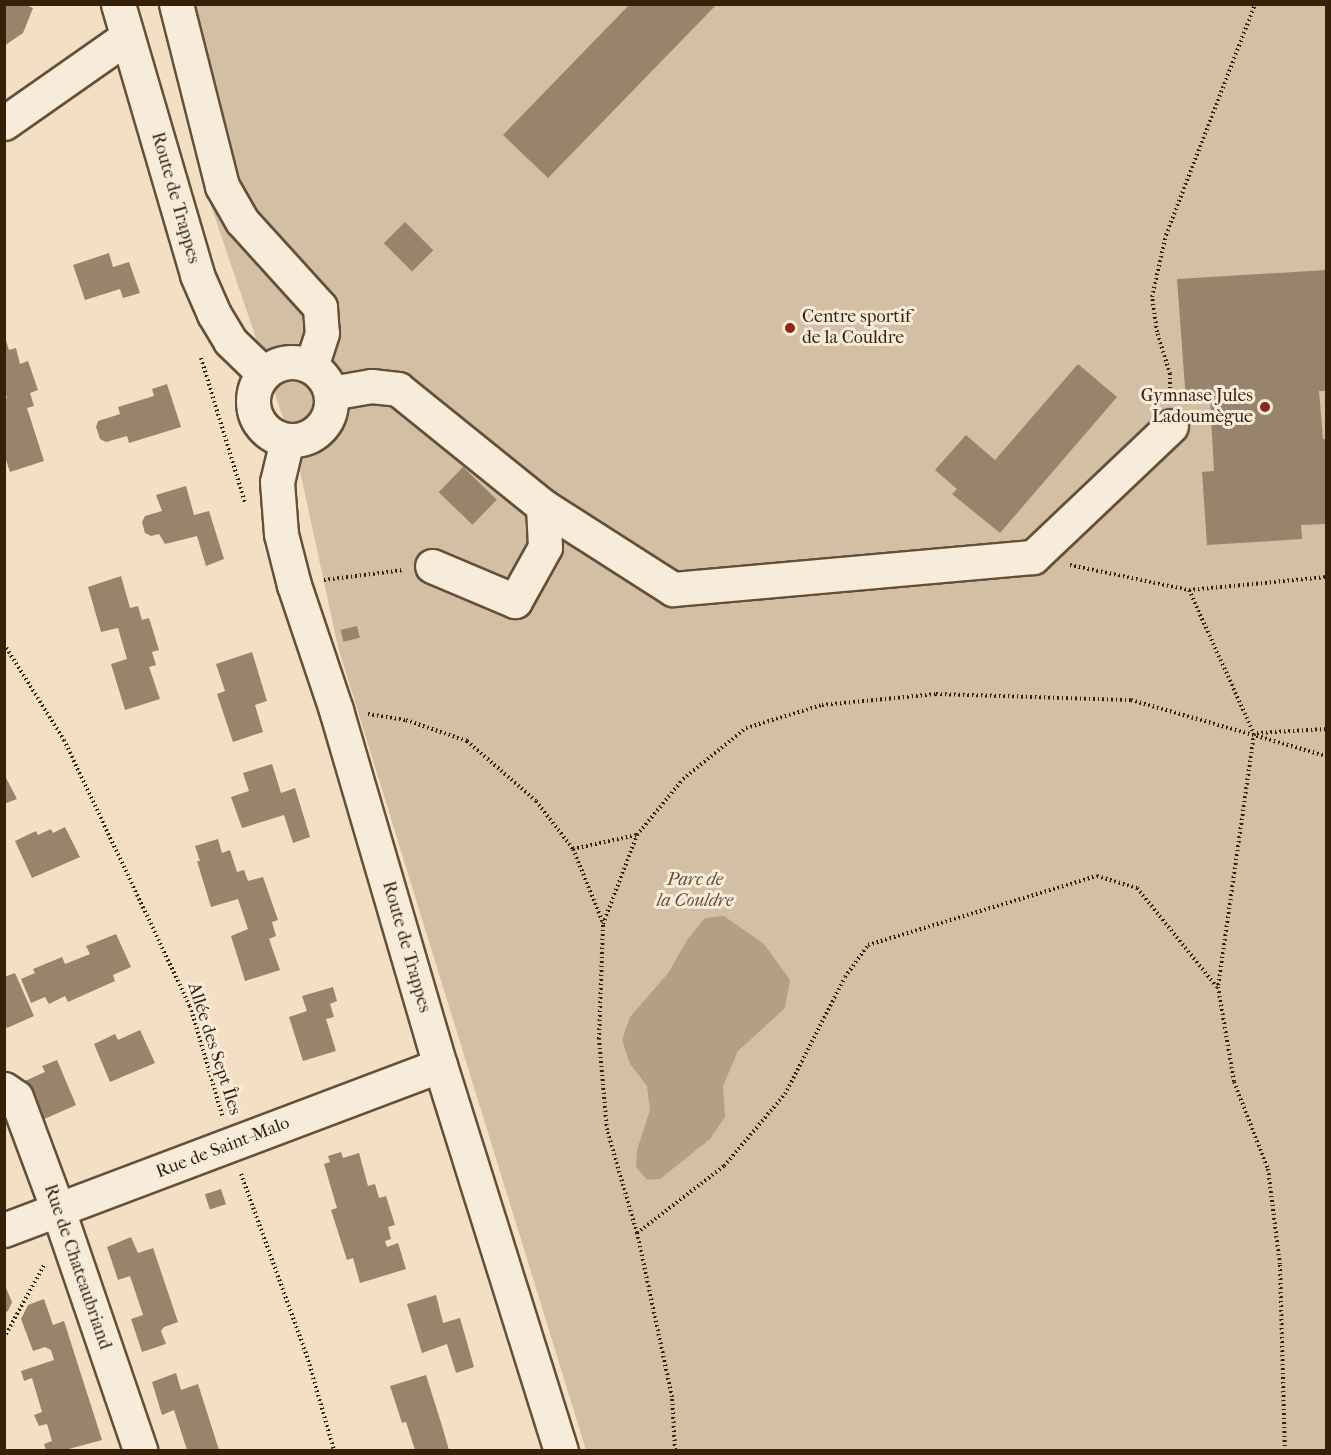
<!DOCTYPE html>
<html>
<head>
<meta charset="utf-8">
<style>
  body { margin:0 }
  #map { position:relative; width:1331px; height:1455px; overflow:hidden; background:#f3e0c4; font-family:"IM FELL French Canon",serif }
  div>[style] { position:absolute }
  .green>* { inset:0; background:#d3bfa4 }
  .water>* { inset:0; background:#b29f84 }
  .building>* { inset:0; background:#98846a; transform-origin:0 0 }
  .path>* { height:4px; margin-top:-2px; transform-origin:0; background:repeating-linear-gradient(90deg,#352008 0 1.5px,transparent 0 4.5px) }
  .roads { filter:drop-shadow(2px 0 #645037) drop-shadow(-2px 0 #645037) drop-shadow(0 2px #645037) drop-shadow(0 -2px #645037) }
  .minor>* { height:33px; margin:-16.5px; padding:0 16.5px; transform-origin:16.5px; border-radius:16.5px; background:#f7ebd9 }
  .minor>.ring { margin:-16.5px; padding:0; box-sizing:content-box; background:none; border:33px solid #f7ebd9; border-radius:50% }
  .dots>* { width:16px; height:16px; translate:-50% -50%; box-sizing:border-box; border:3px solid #f7ebd9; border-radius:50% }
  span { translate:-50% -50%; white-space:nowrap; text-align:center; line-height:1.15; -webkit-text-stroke:6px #f7ebd9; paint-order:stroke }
  .street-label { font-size:18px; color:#352008 }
  .poi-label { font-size:18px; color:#352008 }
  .left { translate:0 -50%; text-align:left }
  .right { translate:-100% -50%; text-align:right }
  .park-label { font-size:18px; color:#645037; font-style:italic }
  .frame { position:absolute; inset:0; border:6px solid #352008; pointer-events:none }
</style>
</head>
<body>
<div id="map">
  <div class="green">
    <i style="clip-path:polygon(162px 5px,1326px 5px,1326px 1450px,586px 1450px,338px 647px,298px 462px,207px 194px)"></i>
  </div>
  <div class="water">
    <i style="clip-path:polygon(724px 916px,764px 944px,790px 980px,785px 1008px,738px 1051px,723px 1086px,725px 1117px,710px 1139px,660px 1179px,647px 1180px,636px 1167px,637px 1150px,650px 1110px,647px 1086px,630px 1064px,622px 1040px,630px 1017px,669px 972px,687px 940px,705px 918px)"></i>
  </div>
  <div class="building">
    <i style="clip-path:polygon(4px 4px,24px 4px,33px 8px,23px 33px,4px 46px)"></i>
    <i style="clip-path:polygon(630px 4px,717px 4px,548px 178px,503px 135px)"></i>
    <i style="left:405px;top:222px;width:40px;height:30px;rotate:45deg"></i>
    <i style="clip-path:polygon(109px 253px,113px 267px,129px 262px,140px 293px,123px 298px,120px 289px,85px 300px,73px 265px)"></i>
    <i style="clip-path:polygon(1326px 270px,1326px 391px,1319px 391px,1323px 439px,1326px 439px,1326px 524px,1301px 525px,1302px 539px,1207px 545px,1202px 472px,1214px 471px,1210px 399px,1186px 401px,1177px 279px)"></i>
    <i style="clip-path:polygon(5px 337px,9px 350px,16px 348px,20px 364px,28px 361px,38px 390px,30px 393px,34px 406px,27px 408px,44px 461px,10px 472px,4px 454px,4px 399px,7px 398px,4px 390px)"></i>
    <i style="clip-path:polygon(1078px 364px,1117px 397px,1000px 533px,952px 494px,957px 489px,935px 470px,966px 435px,995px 460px)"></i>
    <i style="clip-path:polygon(167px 384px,181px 427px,129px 443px,127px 436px,106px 442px,100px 439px,96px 427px,98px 421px,120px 414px,118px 407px,154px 396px,152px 389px)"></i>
    <i style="left:463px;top:467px;width:47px;height:35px;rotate:44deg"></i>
    <i style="clip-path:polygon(186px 486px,194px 515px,209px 511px,224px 559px,206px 566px,197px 536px,165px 544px,159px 534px,151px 536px,145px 533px,142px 522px,145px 516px,162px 511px,156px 495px)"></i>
    <i style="clip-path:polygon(121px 576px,130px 608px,138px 606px,142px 620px,149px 618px,159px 650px,152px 652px,156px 665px,149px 667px,160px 699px,125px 710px,111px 664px,127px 659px,118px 628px,101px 632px,88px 587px)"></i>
    <i style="left:357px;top:626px;width:12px;height:17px;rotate:76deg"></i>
    <i style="clip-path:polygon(252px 652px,267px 701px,255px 705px,263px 732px,233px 742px,217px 694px,225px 691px,216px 664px)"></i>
    <i style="clip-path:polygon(272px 764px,281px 793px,295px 788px,310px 837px,293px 843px,284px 815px,242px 828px,231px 797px,249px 791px,243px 773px)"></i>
    <i style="clip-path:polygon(4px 774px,17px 799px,4px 804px)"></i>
    <i style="clip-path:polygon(65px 827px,80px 857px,32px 878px,15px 841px,36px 831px,38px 835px,51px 829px,53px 833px)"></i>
    <i style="clip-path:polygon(218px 839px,222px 853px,230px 850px,237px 872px,244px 870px,248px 881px,263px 877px,278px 920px,272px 922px,276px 936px,269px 939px,280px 970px,245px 981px,231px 936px,248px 929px,238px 899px,211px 907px,197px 861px,200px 861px,195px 846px)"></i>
    <i style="clip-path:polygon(116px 934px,131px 967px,113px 975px,115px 981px,68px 1002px,65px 996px,49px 1004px,45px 997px,31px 1003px,21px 979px,35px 973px,33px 969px,62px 957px,65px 964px,90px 954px,86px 946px)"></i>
    <i style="clip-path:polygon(15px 973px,34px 1016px,7px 1028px,4px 1022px,4px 977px)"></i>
    <i style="clip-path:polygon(333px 987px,337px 1001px,330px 1004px,334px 1017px,326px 1019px,336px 1051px,303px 1061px,289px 1017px,307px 1011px,302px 996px)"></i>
    <i style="clip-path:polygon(140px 1030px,155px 1063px,110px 1082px,94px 1044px,115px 1034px,118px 1040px)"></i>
    <i style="clip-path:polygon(57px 1060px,76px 1105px,42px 1120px,25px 1081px,45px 1072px,42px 1066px)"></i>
    <i style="clip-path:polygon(341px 1152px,343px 1158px,359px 1153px,368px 1186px,375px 1184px,379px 1198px,386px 1196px,395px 1225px,388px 1227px,391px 1239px,385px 1241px,387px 1247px,398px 1243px,406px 1269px,360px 1283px,353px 1258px,347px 1260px,331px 1210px,337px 1208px,324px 1164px,330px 1162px,328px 1156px)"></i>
    <i style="left:221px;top:1189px;width:16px;height:17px;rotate:72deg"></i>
    <i style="clip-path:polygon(131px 1237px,138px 1253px,153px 1248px,178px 1322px,164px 1327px,161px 1331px,166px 1344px,142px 1352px,131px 1319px,143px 1315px,130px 1276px,118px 1280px,107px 1247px)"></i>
    <i style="clip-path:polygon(4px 1283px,12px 1302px,8px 1311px,4px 1313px)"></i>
    <i style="clip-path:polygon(436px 1295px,443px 1323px,460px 1318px,474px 1367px,456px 1373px,447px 1344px,422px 1353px,407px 1304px)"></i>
    <i style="clip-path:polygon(44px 1299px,53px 1325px,64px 1321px,102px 1440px,65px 1450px,46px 1450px,44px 1444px,52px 1441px,47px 1424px,39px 1426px,34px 1415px,42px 1412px,32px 1378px,24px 1381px,21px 1371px,54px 1360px,51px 1350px,45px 1347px,33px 1351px,21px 1319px,28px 1305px)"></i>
    <i style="clip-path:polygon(176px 1373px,181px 1390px,198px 1384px,219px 1450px,187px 1450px,174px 1410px,162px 1415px,152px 1382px)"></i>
    <i style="clip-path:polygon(426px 1375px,442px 1426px,449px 1450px,415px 1450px,406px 1422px,402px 1423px,390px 1386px)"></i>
  </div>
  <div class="path">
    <i style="left:201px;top:358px;width:152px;rotate:73.1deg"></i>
    <i style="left:1170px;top:397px;width:23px;rotate:-90deg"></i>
    <i style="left:1170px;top:374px;width:44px;rotate:-107.2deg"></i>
    <i style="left:1157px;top:332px;width:35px;rotate:-98deg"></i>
    <i style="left:1152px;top:297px;width:64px;rotate:-77.3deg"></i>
    <i style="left:1166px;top:235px;width:248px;rotate:-68.9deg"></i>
    <i style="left:1070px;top:565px;width:122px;rotate:11.9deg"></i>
    <i style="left:1189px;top:590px;width:138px;rotate:-5.4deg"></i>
    <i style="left:324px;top:580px;width:80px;rotate:-7.2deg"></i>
    <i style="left:1189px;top:590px;width:158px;rotate:65.7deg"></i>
    <i style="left:1254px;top:734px;width:256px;rotate:98.1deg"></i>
    <i style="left:1218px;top:987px;width:96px;rotate:80.4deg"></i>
    <i style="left:1234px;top:1082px;width:93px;rotate:68.7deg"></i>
    <i style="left:1268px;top:1169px;width:97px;rotate:82.9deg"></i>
    <i style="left:1280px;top:1265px;width:185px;rotate:88.5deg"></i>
    <i style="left:4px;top:644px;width:113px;rotate:58deg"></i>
    <i style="left:64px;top:740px;width:294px;rotate:64.7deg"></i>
    <i style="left:190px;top:1006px;width:114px;rotate:73.6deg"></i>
    <i style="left:368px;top:714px;width:38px;rotate:9deg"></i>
    <i style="left:406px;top:720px;width:65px;rotate:19deg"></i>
    <i style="left:467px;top:741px;width:91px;rotate:41deg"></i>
    <i style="left:536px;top:801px;width:61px;rotate:52.4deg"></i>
    <i style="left:573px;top:849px;width:80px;rotate:67.9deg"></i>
    <i style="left:1257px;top:733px;width:69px;rotate:-3.3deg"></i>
    <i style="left:573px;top:849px;width:65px;rotate:-12.5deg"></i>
    <i style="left:241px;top:1174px;width:194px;rotate:70.1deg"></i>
    <i style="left:307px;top:1356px;width:98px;rotate:74deg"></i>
    <i style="left:637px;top:1233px;width:110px;rotate:-37.6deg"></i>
    <i style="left:724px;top:1166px;width:94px;rotate:-49.7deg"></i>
    <i style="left:785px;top:1094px;width:131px;rotate:-62.9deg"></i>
    <i style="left:845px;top:977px;width:39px;rotate:-54deg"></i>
    <i style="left:868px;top:945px;width:239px;rotate:-16.8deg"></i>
    <i style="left:1097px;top:876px;width:42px;rotate:16.7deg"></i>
    <i style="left:1137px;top:888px;width:127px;rotate:51.1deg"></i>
    <i style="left:4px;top:1338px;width:83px;rotate:-61.3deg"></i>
    <i style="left:675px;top:1450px;width:53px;rotate:-93.2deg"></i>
    <i style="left:672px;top:1397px;width:168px;rotate:-102deg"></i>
    <i style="left:637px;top:1233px;width:107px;rotate:-106.2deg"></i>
    <i style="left:607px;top:1130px;width:91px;rotate:-95deg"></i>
    <i style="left:599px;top:1039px;width:115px;rotate:-88deg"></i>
    <i style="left:603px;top:924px;width:95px;rotate:-69.1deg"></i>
    <i style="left:637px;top:835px;width:72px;rotate:-50.6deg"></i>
    <i style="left:683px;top:779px;width:81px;rotate:-39deg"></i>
    <i style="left:746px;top:728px;width:79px;rotate:-16.8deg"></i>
    <i style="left:822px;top:705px;width:115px;rotate:-5.5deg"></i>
    <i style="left:936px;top:694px;width:195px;rotate:1.8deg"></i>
    <i style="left:1131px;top:700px;width:203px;rotate:16deg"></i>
  </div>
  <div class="roads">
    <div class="minor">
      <i style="left:118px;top:4px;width:282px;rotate:73.7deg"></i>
      <i style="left:197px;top:275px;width:43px;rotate:66.4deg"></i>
      <i style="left:214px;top:314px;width:31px;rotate:59deg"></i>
      <i style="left:230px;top:341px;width:47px;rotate:44.1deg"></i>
      <i style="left:176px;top:4px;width:188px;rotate:75.8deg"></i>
      <i style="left:222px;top:186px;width:40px;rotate:60.3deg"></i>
      <i style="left:242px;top:221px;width:116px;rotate:47.8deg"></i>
      <i style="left:320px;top:307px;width:26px;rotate:86deg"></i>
      <i style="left:322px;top:333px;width:35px;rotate:108deg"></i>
      <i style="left:4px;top:123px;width:150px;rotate:-35deg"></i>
      <i class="ring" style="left:253px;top:362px;width:45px;height:45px"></i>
      <i style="left:331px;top:393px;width:41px;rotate:-9.9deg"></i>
      <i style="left:371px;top:386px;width:27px;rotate:6deg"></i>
      <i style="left:398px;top:389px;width:186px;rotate:38.9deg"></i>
      <i style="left:543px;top:506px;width:41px;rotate:87.2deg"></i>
      <i style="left:545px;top:547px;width:62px;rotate:119.1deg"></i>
      <i style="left:515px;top:601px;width:90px;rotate:-157.1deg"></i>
      <i style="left:287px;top:440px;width:43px;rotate:103.4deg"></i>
      <i style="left:277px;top:482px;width:52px;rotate:85.6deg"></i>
      <i style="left:281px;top:534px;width:53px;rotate:75.7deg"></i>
      <i style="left:294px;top:585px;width:132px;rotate:71.4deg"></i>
      <i style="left:336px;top:710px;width:370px;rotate:73.7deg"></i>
      <i style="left:440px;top:1065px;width:404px;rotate:72.6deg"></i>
      <i style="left:543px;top:506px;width:154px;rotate:32.6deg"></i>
      <i style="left:673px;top:589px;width:361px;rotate:-5.1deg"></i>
      <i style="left:1033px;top:557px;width:190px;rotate:-43.5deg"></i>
      <i style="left:4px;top:1089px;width:14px;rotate:34deg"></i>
      <i style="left:16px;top:1097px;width:121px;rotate:69.6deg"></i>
      <i style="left:58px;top:1210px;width:254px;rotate:71.1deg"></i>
      <i style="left:4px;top:1230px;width:466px;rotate:-20.7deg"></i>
    </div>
  </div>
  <div class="dots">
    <i style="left:790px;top:328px;background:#8f2418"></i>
    <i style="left:1265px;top:407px;background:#8f2418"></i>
  </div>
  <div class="street-label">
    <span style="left:175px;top:198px;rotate:74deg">Route de Trappes</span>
    <span style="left:406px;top:947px;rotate:74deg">Route de Trappes</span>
    <span style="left:214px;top:1049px;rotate:72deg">Allée des Sept Îles</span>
    <span style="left:223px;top:1148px;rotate:-21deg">Rue de Saint-Malo</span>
    <span style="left:77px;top:1267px;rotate:71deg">Rue de Chateaubriand</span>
  </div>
  <div class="poi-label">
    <span class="left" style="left:802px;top:328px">Centre sportif<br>de la Couldre</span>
    <span class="right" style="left:1253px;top:407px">Gymnase Jules<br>Ladoumègue</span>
  </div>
  <div class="park-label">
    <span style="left:695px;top:891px">Parc de<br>la Couldre</span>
  </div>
  <div class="frame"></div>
</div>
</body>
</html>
